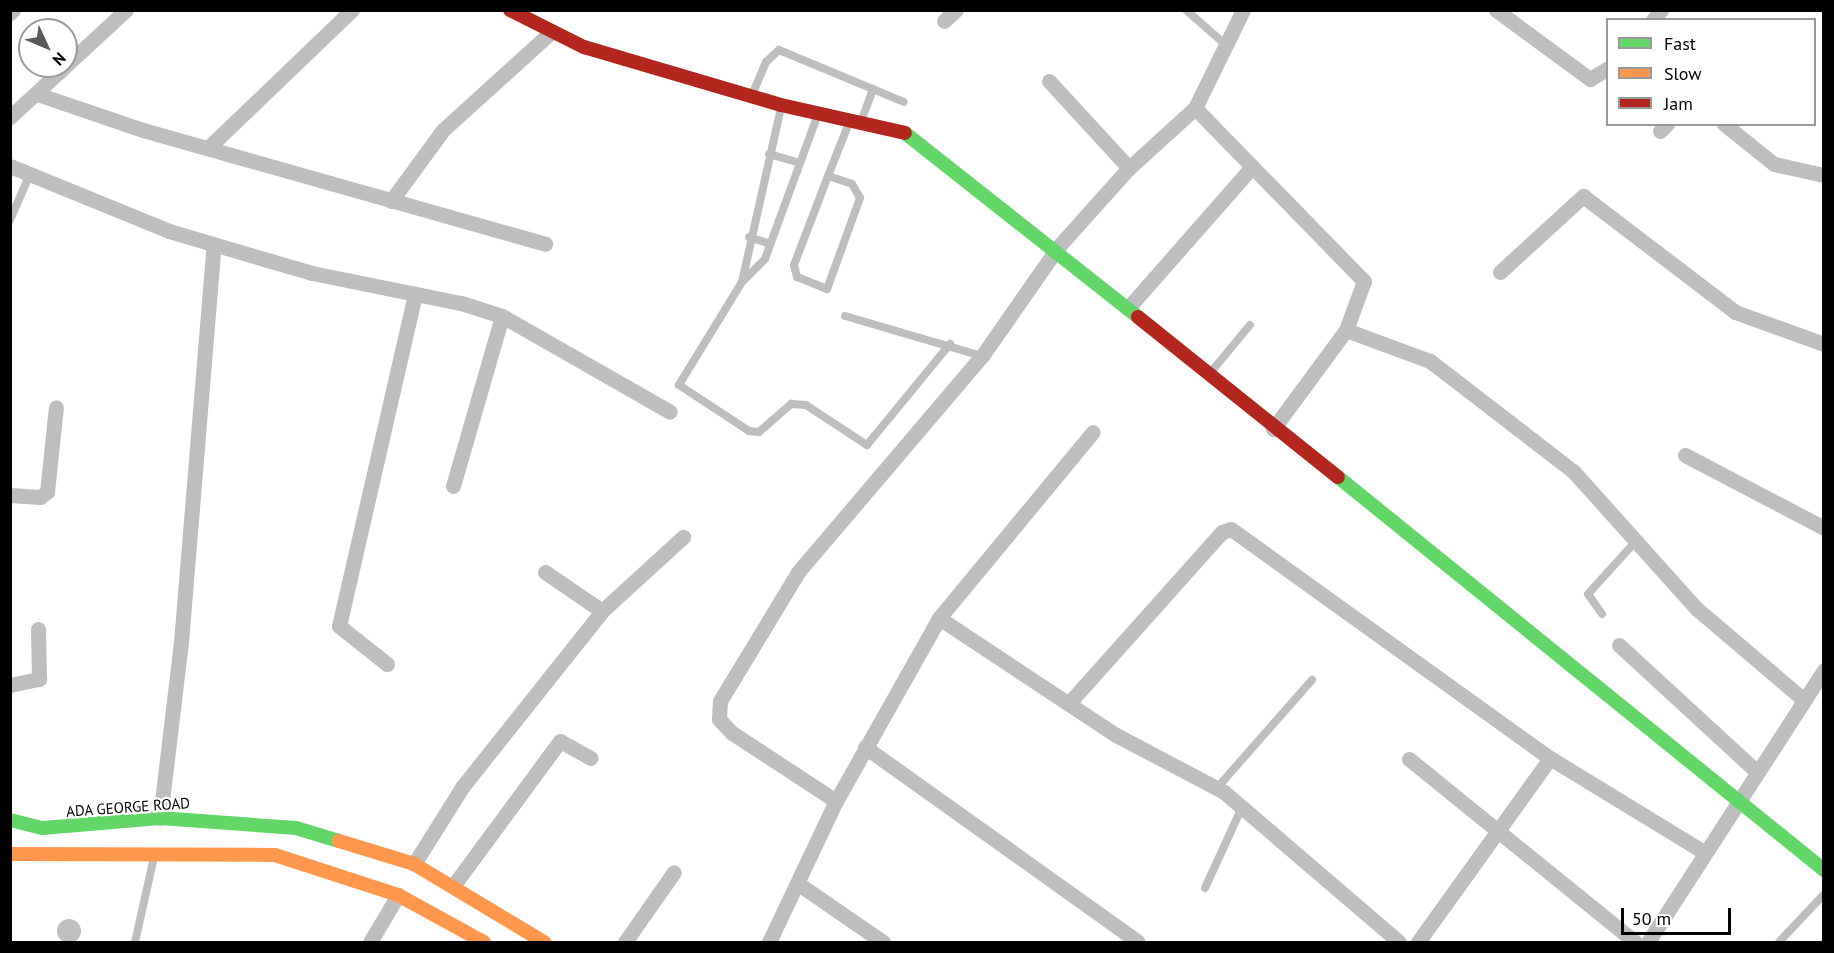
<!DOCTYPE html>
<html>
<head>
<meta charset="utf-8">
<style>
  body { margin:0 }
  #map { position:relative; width:1834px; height:953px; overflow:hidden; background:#fff; font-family:"PT Sans",sans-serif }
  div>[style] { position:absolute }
  .water>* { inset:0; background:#bfbfbf }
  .round { border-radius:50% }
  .lane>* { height:8px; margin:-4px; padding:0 4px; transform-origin:4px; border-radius:4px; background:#bebebe }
  .street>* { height:15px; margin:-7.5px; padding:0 7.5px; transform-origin:7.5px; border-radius:7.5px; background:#bebebe }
  .fast>* { height:14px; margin:-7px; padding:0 7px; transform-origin:7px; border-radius:7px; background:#63d668 }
  .slow>* { height:14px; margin:-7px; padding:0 7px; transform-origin:7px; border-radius:7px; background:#ff974d }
  .jam>* { height:14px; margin:-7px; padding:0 7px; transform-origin:7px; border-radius:7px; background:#b3261e }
  span { translate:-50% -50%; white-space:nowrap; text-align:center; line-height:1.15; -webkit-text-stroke:4.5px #fff; paint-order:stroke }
  .street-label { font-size:15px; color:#000 }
  .frame { position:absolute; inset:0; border:12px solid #000; pointer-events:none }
  .legend { position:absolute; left:1606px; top:18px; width:210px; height:108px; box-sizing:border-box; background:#fff; border:2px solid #999; margin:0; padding:8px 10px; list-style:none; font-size:18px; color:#000 }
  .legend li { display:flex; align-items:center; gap:12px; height:30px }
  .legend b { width:30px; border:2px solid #999 }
  .north { position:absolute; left:18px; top:18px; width:60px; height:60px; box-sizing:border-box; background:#fff; border:2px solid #999; border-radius:50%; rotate:134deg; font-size:16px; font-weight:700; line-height:24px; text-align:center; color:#000 }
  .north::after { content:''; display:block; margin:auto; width:21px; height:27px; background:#595959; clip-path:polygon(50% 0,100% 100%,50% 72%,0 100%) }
  .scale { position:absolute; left:1621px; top:908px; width:110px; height:27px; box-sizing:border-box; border:3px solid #000; border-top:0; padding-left:8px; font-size:18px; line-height:21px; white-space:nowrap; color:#000; -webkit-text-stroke:4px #fff; paint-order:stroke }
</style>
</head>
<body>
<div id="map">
  <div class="water">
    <i class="round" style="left:57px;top:919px;width:24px;height:24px"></i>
  </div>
  <div class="lane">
    <i style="left:1186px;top:10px;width:53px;rotate:41.2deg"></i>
    <i style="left:752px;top:95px;width:36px;rotate:-67deg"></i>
    <i style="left:766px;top:62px;width:18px;rotate:-43deg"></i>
    <i style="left:779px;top:50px;width:135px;rotate:22.6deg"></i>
    <i style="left:818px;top:114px;width:154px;rotate:110.1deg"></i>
    <i style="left:765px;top:259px;width:33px;rotate:135deg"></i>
    <i style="left:742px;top:282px;width:121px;rotate:121.5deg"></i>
    <i style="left:679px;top:385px;width:84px;rotate:33.3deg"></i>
    <i style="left:749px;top:431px;width:10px;rotate:6deg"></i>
    <i style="left:759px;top:432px;width:43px;rotate:-41.2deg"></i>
    <i style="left:791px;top:404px;width:15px;rotate:4deg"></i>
    <i style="left:806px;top:405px;width:73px;rotate:33.3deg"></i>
    <i style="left:867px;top:445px;width:131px;rotate:-50.6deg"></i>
    <i style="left:861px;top:122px;width:35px;rotate:-70deg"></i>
    <i style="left:769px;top:154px;width:32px;rotate:16deg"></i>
    <i style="left:828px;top:176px;width:25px;rotate:18deg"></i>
    <i style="left:852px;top:184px;width:16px;rotate:60deg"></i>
    <i style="left:860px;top:198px;width:97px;rotate:109.9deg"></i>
    <i style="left:827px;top:289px;width:32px;rotate:-158deg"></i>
    <i style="left:797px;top:277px;width:12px;rotate:-104deg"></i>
    <i style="left:794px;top:265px;width:95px;rotate:-69.1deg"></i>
    <i style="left:828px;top:176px;width:57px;rotate:-68.4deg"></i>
    <i style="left:10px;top:220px;width:50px;rotate:-66.5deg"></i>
    <i style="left:749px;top:237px;width:22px;rotate:18deg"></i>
    <i style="left:742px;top:282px;width:179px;rotate:-77.4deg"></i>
    <i style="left:845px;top:316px;width:143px;rotate:16.3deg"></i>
    <i style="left:1211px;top:372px;width:61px;rotate:-50.3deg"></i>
    <i style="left:1602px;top:614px;width:24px;rotate:-125deg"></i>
    <i style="left:1588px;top:594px;width:72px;rotate:-47.8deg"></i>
    <i style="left:1217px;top:788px;width:144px;rotate:-48.7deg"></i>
    <i style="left:1205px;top:888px;width:89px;rotate:-65.4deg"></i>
    <i style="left:135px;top:942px;width:87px;rotate:-77.4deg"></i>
    <i style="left:1779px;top:942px;width:66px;rotate:-46.8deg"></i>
  </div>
  <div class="street">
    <i style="left:1496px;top:10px;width:117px;rotate:36.3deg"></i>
    <i style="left:1590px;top:79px;width:21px;rotate:-31deg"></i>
    <i style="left:10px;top:13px;width:4px;rotate:-45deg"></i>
    <i style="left:1653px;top:20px;width:13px;rotate:-51deg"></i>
    <i style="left:944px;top:21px;width:16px;rotate:-43deg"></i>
    <i style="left:1049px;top:81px;width:118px;rotate:47.4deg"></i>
    <i style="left:40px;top:95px;width:109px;rotate:18.8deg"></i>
    <i style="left:143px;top:130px;width:418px;rotate:15.8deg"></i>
    <i style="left:1195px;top:108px;width:242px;rotate:45.7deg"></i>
    <i style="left:1364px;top:281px;width:52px;rotate:110.2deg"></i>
    <i style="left:1346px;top:330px;width:123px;rotate:126.4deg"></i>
    <i style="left:10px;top:117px;width:158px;rotate:-42.7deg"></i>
    <i style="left:1724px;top:124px;width:64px;rotate:38.7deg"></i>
    <i style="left:1774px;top:164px;width:51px;rotate:12.4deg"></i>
    <i style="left:1660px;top:131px;width:10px;rotate:-45deg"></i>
    <i style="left:210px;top:146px;width:197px;rotate:-43.8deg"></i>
    <i style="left:10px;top:166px;width:172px;rotate:22.2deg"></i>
    <i style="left:169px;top:231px;width:149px;rotate:16.4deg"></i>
    <i style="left:312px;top:273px;width:152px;rotate:11.4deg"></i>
    <i style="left:461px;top:303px;width:43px;rotate:17.6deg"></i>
    <i style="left:502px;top:316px;width:193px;rotate:29.7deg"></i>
    <i style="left:391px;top:201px;width:88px;rotate:-53.8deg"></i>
    <i style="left:443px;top:130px;width:146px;rotate:-42.2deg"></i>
    <i style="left:1500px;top:272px;width:113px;rotate:-42.5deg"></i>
    <i style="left:1583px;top:196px;width:191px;rotate:37.3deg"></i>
    <i style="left:1735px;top:312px;width:95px;rotate:19.8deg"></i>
    <i style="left:1128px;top:308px;width:185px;rotate:-48.7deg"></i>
    <i style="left:1346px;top:330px;width:90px;rotate:20.3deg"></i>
    <i style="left:1430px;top:361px;width:180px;rotate:37.6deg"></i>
    <i style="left:1573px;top:471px;width:186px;rotate:48.1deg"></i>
    <i style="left:1697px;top:609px;width:140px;rotate:40.4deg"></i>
    <i style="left:1685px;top:455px;width:157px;rotate:27.7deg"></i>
    <i style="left:453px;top:486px;width:177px;rotate:-73.9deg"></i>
    <i style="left:10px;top:495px;width:30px;rotate:4deg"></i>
    <i style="left:40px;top:497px;width:9px;rotate:-36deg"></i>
    <i style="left:47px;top:492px;width:85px;rotate:-84deg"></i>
    <i style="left:545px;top:572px;width:69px;rotate:34.4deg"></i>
    <i style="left:939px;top:618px;width:212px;rotate:33.5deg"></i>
    <i style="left:1116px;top:735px;width:122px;rotate:27.8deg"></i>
    <i style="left:1224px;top:792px;width:230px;rotate:40.6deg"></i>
    <i style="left:1619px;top:645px;width:186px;rotate:42.6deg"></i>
    <i style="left:387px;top:664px;width:61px;rotate:-141.6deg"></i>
    <i style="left:339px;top:626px;width:341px;rotate:-77.1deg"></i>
    <i style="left:10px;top:685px;width:30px;rotate:-12deg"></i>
    <i style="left:39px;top:679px;width:50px;rotate:-91.1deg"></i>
    <i style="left:1069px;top:703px;width:229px;rotate:-48.2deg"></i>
    <i style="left:1222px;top:532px;width:9px;rotate:-18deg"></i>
    <i style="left:1231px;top:529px;width:393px;rotate:35.7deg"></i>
    <i style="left:1550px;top:758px;width:180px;rotate:31.4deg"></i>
    <i style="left:865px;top:747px;width:335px;rotate:35.5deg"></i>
    <i style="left:1409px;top:759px;width:291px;rotate:39deg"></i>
    <i style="left:836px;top:801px;width:124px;rotate:-146.8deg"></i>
    <i style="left:732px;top:733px;width:19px;rotate:-133deg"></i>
    <i style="left:719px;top:719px;width:18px;rotate:-87deg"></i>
    <i style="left:720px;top:701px;width:151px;rotate:-58.8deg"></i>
    <i style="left:798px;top:572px;width:284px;rotate:-49.6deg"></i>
    <i style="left:982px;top:356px;width:133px;rotate:-55.1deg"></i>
    <i style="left:1058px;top:247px;width:106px;rotate:-48.1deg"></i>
    <i style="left:1129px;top:168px;width:89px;rotate:-42.3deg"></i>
    <i style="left:1195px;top:108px;width:109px;rotate:-63.9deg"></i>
    <i style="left:160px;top:818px;width:177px;rotate:-83.2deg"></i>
    <i style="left:181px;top:642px;width:399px;rotate:-85.3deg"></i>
    <i style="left:414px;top:864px;width:92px;rotate:-57.9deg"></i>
    <i style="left:463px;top:786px;width:223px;rotate:-51.5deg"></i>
    <i style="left:602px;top:611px;width:110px;rotate:-42.4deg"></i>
    <i style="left:800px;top:885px;width:101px;rotate:34.5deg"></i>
    <i style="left:453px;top:886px;width:180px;rotate:-53.6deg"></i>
    <i style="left:560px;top:741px;width:35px;rotate:29deg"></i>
    <i style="left:370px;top:942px;width:55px;rotate:-59.2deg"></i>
    <i style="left:625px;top:942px;width:85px;rotate:-55deg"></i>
    <i style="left:769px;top:942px;width:156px;rotate:-64.6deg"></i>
    <i style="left:836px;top:801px;width:210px;rotate:-60.6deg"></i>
    <i style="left:939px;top:618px;width:241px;rotate:-50.4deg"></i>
    <i style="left:1418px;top:942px;width:226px;rotate:-54.3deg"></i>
    <i style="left:1648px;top:942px;width:324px;rotate:-57.1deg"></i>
  </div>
  <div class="fast">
    <i style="left:905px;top:133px;width:297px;rotate:38.3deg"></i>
    <i style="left:1338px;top:477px;width:625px;rotate:38.96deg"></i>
    <i style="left:10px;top:820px;width:34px;rotate:14deg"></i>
    <i style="left:43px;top:828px;width:117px;rotate:-4.9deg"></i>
    <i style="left:160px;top:818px;width:136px;rotate:4.2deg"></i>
    <i style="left:296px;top:828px;width:45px;rotate:16.8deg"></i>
  </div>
  <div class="slow">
    <i style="left:339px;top:841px;width:78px;rotate:17deg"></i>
    <i style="left:414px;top:864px;width:152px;rotate:31deg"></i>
    <i style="left:10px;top:854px;width:265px;rotate:0.2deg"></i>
    <i style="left:275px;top:855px;width:129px;rotate:18deg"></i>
    <i style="left:398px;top:895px;width:98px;rotate:28.7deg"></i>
  </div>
  <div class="jam">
    <i style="left:510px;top:10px;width:83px;rotate:26.6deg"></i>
    <i style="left:584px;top:47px;width:205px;rotate:16.4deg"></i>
    <i style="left:781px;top:105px;width:127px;rotate:12.7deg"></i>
    <i style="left:1138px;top:317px;width:256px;rotate:38.7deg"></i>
  </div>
  <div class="street-label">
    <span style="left:128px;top:807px;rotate:-4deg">ADA GEORGE ROAD</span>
  </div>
  <div class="frame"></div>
  <ul class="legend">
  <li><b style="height:8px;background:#63d668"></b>Fast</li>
  <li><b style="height:8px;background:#ff974d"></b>Slow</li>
  <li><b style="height:8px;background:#b3261e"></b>Jam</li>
  </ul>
  <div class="north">N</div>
  <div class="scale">50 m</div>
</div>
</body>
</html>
